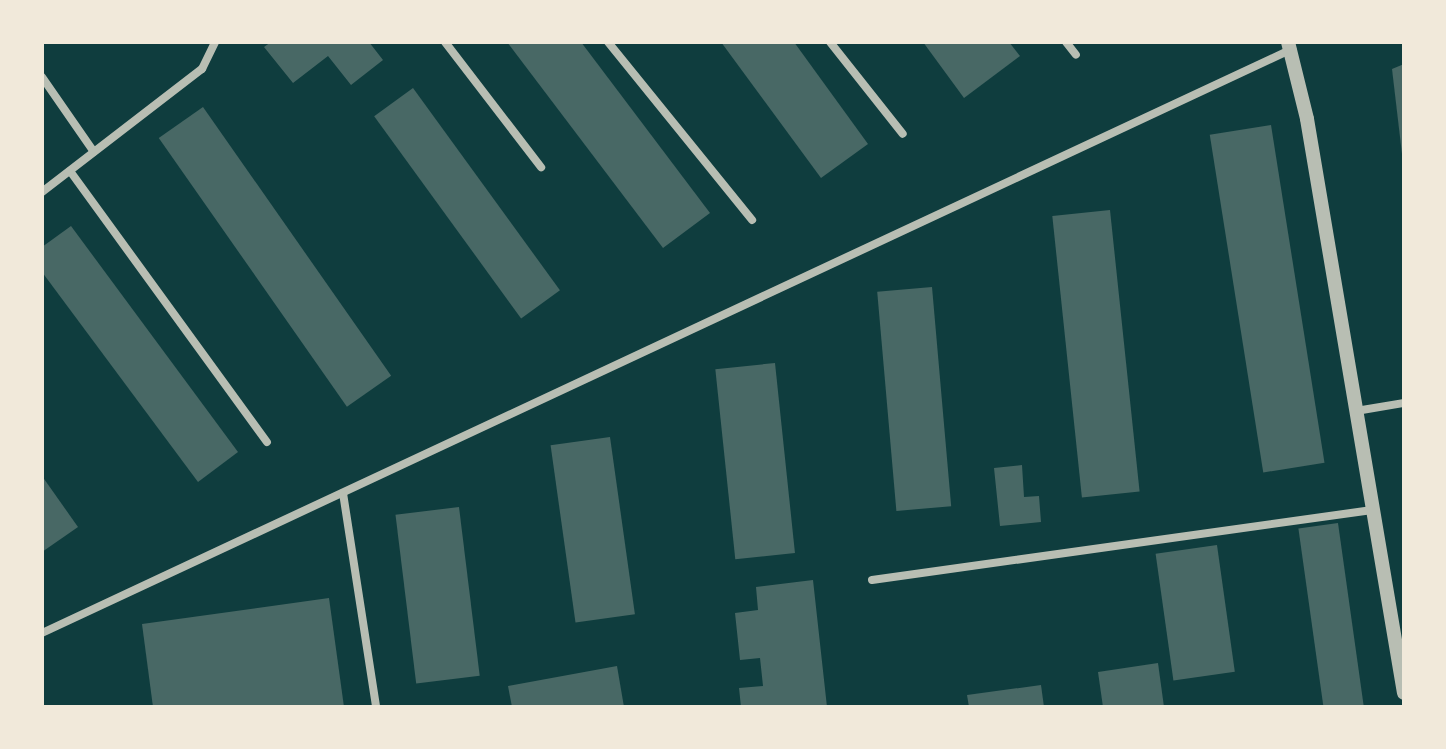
<!DOCTYPE html>
<html>
<head>
<meta charset="utf-8">
<style>
  body { margin:0 }
  #map { position:relative; width:1446px; height:749px; overflow:hidden; background:#0f3d3e; font-family:"Asap Condensed",sans-serif }
  div>[style] { position:absolute }
  .building>* { inset:0; background:#486865; transform-origin:0 0 }
  .minor>* { height:8px; margin:-4px; padding:0 4px; transform-origin:4px; border-radius:4px; background:#b8beb3 }
  .tertiary>* { height:14px; margin:-7px; padding:0 7px; transform-origin:7px; border-radius:7px; background:#b8beb3 }
  span { translate:-50% -50%; white-space:nowrap; text-align:center; line-height:1.15; -webkit-text-stroke:8px #f1e9da; paint-order:stroke }
  .frame { position:absolute; inset:0; border:44px solid #f1e9da; pointer-events:none }
</style>
</head>
<body>
<div id="map">
  <div class="building">
    <i style="clip-path:polygon(271px 42px,369px 42px,383px 60px,351px 85px,328px 56px,293px 83px,264px 47px)"></i>
    <i style="clip-path:polygon(507px 42px,581px 42px,710px 213px,663px 248px)"></i>
    <i style="clip-path:polygon(721px 42px,794px 42px,868px 144px,821px 178px)"></i>
    <i style="clip-path:polygon(923px 42px,1009px 42px,1020px 56px,964px 98px)"></i>
    <i style="clip-path:polygon(1404px 64px,1404px 154px,1402px 154px,1392px 69px)"></i>
    <i style="left:413px;top:88px;width:250px;height:48px;rotate:54deg"></i>
    <i style="left:203px;top:107px;width:328px;height:54px;rotate:55deg"></i>
    <i style="left:1271px;top:125px;width:342px;height:62px;rotate:81deg"></i>
    <i style="left:1110px;top:210px;width:283px;height:58px;rotate:84deg"></i>
    <i style="clip-path:polygon(71px 226px,238px 452px,198px 482px,42px 272px,42px 247px)"></i>
    <i style="left:932px;top:287px;width:220px;height:55px;rotate:85deg"></i>
    <i style="left:775px;top:363px;width:191px;height:60px;rotate:84deg"></i>
    <i style="left:610px;top:437px;width:179px;height:60px;rotate:82deg"></i>
    <i style="clip-path:polygon(1022px 465px,1024px 497px,1039px 496px,1041px 522px,1000px 526px,994px 468px)"></i>
    <i style="clip-path:polygon(42px 476px,78px 527px,42px 552px)"></i>
    <i style="left:459px;top:507px;width:170px;height:64px;rotate:83deg"></i>
    <i style="left:1338px;top:523px;width:186px;height:40px;rotate:82deg"></i>
    <i style="left:1217px;top:545px;width:128px;height:62px;rotate:82deg"></i>
    <i style="clip-path:polygon(813px 580px,827px 707px,741px 707px,739px 688px,763px 686px,760px 658px,740px 660px,735px 613px,758px 610px,756px 587px)"></i>
    <i style="clip-path:polygon(329px 598px,344px 707px,153px 707px,142px 624px)"></i>
    <i style="clip-path:polygon(1158px 663px,1164px 707px,1103px 707px,1098px 672px)"></i>
    <i style="clip-path:polygon(617px 666px,624px 707px,512px 707px,508px 686px)"></i>
    <i style="clip-path:polygon(1041px 685px,1044px 707px,969px 707px,967px 695px)"></i>
  </div>
  <div class="minor">
    <i style="left:445px;top:42px;width:158px;rotate:52.5deg"></i>
    <i style="left:608px;top:42px;width:229px;rotate:51deg"></i>
    <i style="left:830px;top:42px;width:117px;rotate:51.6deg"></i>
    <i style="left:1066px;top:42px;width:16px;rotate:52deg"></i>
    <i style="left:42px;top:77px;width:91px;rotate:55.3deg"></i>
    <i style="left:70px;top:171px;width:335px;rotate:54deg"></i>
    <i style="left:42px;top:192px;width:202px;rotate:-37.6deg"></i>
    <i style="left:202px;top:69px;width:30px;rotate:-64deg"></i>
    <i style="left:1356px;top:411px;width:49px;rotate:-9.5deg"></i>
    <i style="left:343px;top:493px;width:217px;rotate:81.2deg"></i>
    <i style="left:872px;top:580px;width:505px;rotate:-7.97deg"></i>
    <i style="left:42px;top:633px;width:1380px;rotate:-25.04deg"></i>
  </div>
  <div class="tertiary">
    <i style="left:1288px;top:42px;width:79px;rotate:76.1deg"></i>
    <i style="left:1307px;top:119px;width:582px;rotate:80.41deg"></i>
  </div>
  <div class="frame"></div>
</div>
</body>
</html>
